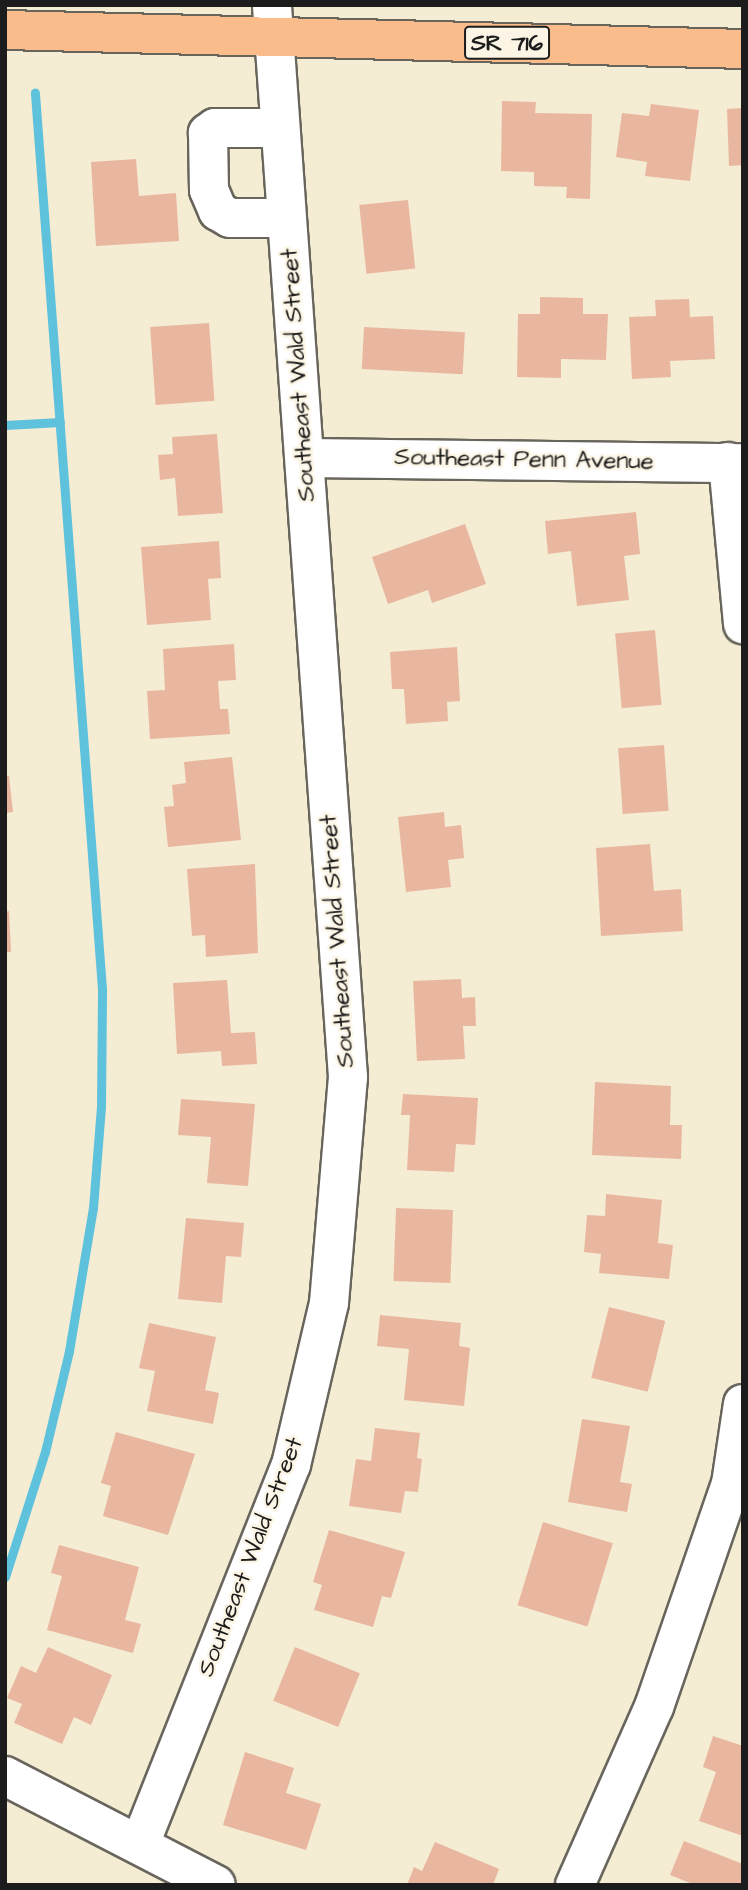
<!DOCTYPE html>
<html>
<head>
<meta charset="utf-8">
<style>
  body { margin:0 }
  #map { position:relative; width:748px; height:1890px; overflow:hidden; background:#f4ecd3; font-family:"Architects Daughter",sans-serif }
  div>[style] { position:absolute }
  .stream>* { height:9px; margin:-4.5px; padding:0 4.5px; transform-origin:4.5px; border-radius:4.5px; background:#5fc2dd }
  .building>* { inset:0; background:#e9b7a0; transform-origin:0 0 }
  .roads { filter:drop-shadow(2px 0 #68655c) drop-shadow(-2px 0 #68655c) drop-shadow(0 2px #68655c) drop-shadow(0 -2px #68655c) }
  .minor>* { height:38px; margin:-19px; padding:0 19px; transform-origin:19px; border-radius:19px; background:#fff }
  .major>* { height:38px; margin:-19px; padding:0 19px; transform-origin:19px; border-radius:19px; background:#f9bc8a }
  span { translate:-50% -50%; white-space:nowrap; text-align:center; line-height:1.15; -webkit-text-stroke:5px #fcf5e5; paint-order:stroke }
  .shield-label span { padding:2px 5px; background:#fcf5e5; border:2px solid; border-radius:5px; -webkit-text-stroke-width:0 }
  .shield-label { font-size:23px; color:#1c1c1c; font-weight:700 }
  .street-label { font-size:24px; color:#1c1c1c }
  .frame { position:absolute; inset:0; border:7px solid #1c1c1c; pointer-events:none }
</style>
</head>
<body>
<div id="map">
  <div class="stream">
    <i style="left:5px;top:425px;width:55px;rotate:-3.1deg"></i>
    <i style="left:5px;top:1577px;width:131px;rotate:-72.3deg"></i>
    <i style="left:45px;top:1452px;width:104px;rotate:-76.6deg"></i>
    <i style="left:69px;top:1351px;width:145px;rotate:-80.5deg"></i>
    <i style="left:93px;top:1208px;width:101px;rotate:-85.5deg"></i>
    <i style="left:101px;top:1107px;width:118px;rotate:-89.5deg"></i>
    <i style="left:102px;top:989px;width:899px;rotate:-94.28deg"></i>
  </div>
  <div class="building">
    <i style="clip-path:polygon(502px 101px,536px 102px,535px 113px,592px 114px,590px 199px,566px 198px,567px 187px,534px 186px,534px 172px,501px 171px)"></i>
    <i style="clip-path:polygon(651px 104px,699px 110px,690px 181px,645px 176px,647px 162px,616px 157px,622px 113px,649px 116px)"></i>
    <i style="clip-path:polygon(743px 108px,743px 165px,729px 166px,727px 109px)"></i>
    <i style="clip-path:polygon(136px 159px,139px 196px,176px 193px,179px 241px,96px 246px,91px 162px)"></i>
    <i style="left:408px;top:200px;width:69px;height:49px;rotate:84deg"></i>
    <i style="clip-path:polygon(540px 297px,583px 298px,583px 314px,608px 314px,606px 360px,561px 359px,561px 378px,517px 377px,518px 314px,540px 314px)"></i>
    <i style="clip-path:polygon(689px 299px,690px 317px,713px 316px,715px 359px,670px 361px,671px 377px,632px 379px,629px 317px,656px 316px,655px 300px)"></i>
    <i style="left:209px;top:323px;width:78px;height:59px;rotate:86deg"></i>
    <i style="left:364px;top:327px;width:101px;height:42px;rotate:3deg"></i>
    <i style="clip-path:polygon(217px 434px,223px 513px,178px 516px,175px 478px,160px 480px,158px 455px,173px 454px,172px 437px)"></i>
    <i style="clip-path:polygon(636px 512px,640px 554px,624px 556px,629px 600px,577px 606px,571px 551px,548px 554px,545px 521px)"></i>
    <i style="clip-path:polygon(465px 524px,486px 584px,432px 603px,428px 590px,388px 604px,372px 557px)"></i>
    <i style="clip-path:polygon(219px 541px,221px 578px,208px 579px,211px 620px,147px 625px,141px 547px)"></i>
    <i style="left:655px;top:630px;width:75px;height:40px;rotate:85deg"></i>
    <i style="clip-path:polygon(234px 644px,236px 680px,218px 681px,220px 709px,228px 709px,230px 734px,150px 739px,147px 691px,165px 690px,163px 649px)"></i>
    <i style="clip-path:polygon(457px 647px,460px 701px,447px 702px,448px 721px,406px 724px,404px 689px,392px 689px,390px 652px)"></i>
    <i style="left:664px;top:745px;width:66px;height:46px;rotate:86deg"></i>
    <i style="clip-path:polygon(232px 757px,241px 840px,168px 847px,164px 807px,174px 806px,172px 785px,186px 783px,184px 762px)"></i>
    <i style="clip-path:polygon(5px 776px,9px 776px,13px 812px,5px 813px)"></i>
    <i style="clip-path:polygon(444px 812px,445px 827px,461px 825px,464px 858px,448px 860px,451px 887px,406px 892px,398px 817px)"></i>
    <i style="clip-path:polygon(650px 844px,654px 891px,681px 889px,683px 931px,601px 936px,596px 848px)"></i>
    <i style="clip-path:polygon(255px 864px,258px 953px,206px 957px,205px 935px,192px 936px,187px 869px)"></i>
    <i style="clip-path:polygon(9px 911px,11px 952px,5px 952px,5px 912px)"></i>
    <i style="clip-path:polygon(461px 979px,462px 998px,475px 997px,476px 1026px,463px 1026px,465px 1059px,417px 1061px,413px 981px)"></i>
    <i style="clip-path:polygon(227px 980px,231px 1033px,255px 1032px,257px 1064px,222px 1066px,221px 1051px,177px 1054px,173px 983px)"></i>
    <i style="clip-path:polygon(595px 1082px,671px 1086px,670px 1125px,682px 1125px,681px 1159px,592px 1155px)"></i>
    <i style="clip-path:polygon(403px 1094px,478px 1098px,475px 1145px,456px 1144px,454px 1172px,407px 1170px,410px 1115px,401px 1115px)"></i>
    <i style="clip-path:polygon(181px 1099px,255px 1104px,248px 1186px,207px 1183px,211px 1137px,178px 1135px)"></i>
    <i style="clip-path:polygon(606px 1194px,662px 1200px,658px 1243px,673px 1245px,669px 1279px,599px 1273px,601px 1254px,584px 1252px,587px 1215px,605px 1216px)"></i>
    <i style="left:396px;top:1208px;width:57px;height:73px;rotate:2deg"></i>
    <i style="clip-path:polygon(186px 1218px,244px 1223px,241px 1257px,226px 1256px,222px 1303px,178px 1299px)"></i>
    <i style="left:609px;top:1307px;width:58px;height:73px;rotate:14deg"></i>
    <i style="clip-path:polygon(380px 1315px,461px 1323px,459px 1346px,470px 1348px,464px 1406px,404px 1400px,409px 1349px,377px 1346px)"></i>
    <i style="clip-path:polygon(149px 1323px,216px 1337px,205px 1390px,219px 1393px,213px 1424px,147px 1411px,155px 1371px,139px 1368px)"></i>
    <i style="clip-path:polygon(582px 1419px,630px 1426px,620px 1482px,632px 1484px,627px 1512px,568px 1502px)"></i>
    <i style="clip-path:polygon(375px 1428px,420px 1433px,417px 1458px,422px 1459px,418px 1492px,405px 1491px,401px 1513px,349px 1506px,356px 1459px,371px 1461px)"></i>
    <i style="clip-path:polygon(116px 1432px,195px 1454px,168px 1535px,103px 1516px,111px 1486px,101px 1483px)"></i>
    <i style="left:543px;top:1522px;width:73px;height:87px;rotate:17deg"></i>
    <i style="clip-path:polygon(329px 1530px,405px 1552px,391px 1598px,382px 1596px,373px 1627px,314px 1610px,322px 1585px,313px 1582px)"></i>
    <i style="clip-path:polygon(59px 1545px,139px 1567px,125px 1620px,141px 1624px,133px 1653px,47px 1630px,62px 1576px,51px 1573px)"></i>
    <i style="clip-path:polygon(48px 1647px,112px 1675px,91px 1725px,74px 1717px,62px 1744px,14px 1723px,22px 1704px,7px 1698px,21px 1666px,36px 1673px)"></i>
    <i style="left:295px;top:1647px;width:70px;height:58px;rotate:22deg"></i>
    <i style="clip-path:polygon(713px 1736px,743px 1746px,743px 1836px,699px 1821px,716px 1772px,703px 1767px)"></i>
    <i style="clip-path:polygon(245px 1752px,294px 1768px,286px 1793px,321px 1804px,306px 1850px,223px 1825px)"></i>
    <i style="clip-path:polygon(684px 1841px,743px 1864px,743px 1885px,695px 1885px,670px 1875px)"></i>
    <i style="clip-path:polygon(435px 1842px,499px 1869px,493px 1885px,407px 1885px,414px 1867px,422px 1871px)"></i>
  </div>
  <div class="roads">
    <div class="minor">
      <i style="left:279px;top:128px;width:64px;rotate:180deg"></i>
      <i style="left:215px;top:128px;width:9px;rotate:144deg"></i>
      <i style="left:208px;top:133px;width:57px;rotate:89deg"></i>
      <i style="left:209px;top:190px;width:23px;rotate:67deg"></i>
      <i style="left:218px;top:211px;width:14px;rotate:30deg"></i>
      <i style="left:230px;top:218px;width:56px"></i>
      <i style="left:305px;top:458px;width:438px;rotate:0.7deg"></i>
      <i style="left:728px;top:462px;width:163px;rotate:84.7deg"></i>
      <i style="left:5px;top:1776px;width:237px;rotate:27.3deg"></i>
      <i style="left:140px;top:1844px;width:408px;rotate:-68.3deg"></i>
      <i style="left:291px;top:1465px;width:166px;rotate:-76.8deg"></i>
      <i style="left:329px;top:1303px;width:227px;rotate:-85.2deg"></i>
      <i style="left:348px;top:1077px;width:1075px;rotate:-94.06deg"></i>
      <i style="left:575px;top:1885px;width:195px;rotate:-66.1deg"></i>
      <i style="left:654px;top:1707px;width:236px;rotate:-71deg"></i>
      <i style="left:731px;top:1484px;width:81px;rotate:-81.5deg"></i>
    </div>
    <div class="major">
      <i style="left:5px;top:30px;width:738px;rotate:1.47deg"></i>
    </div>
  </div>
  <div class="shield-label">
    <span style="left:507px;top:43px">SR 716</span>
  </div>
  <div class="street-label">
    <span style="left:299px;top:375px;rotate:-94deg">Southeast Wald Street</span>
    <span style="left:524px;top:460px;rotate:1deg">Southeast Penn Avenue</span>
    <span style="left:338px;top:941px;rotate:-94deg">Southeast Wald Street</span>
    <span style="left:251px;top:1557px;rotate:-69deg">Southeast Wald Street</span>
  </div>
  <div class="frame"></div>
</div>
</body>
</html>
